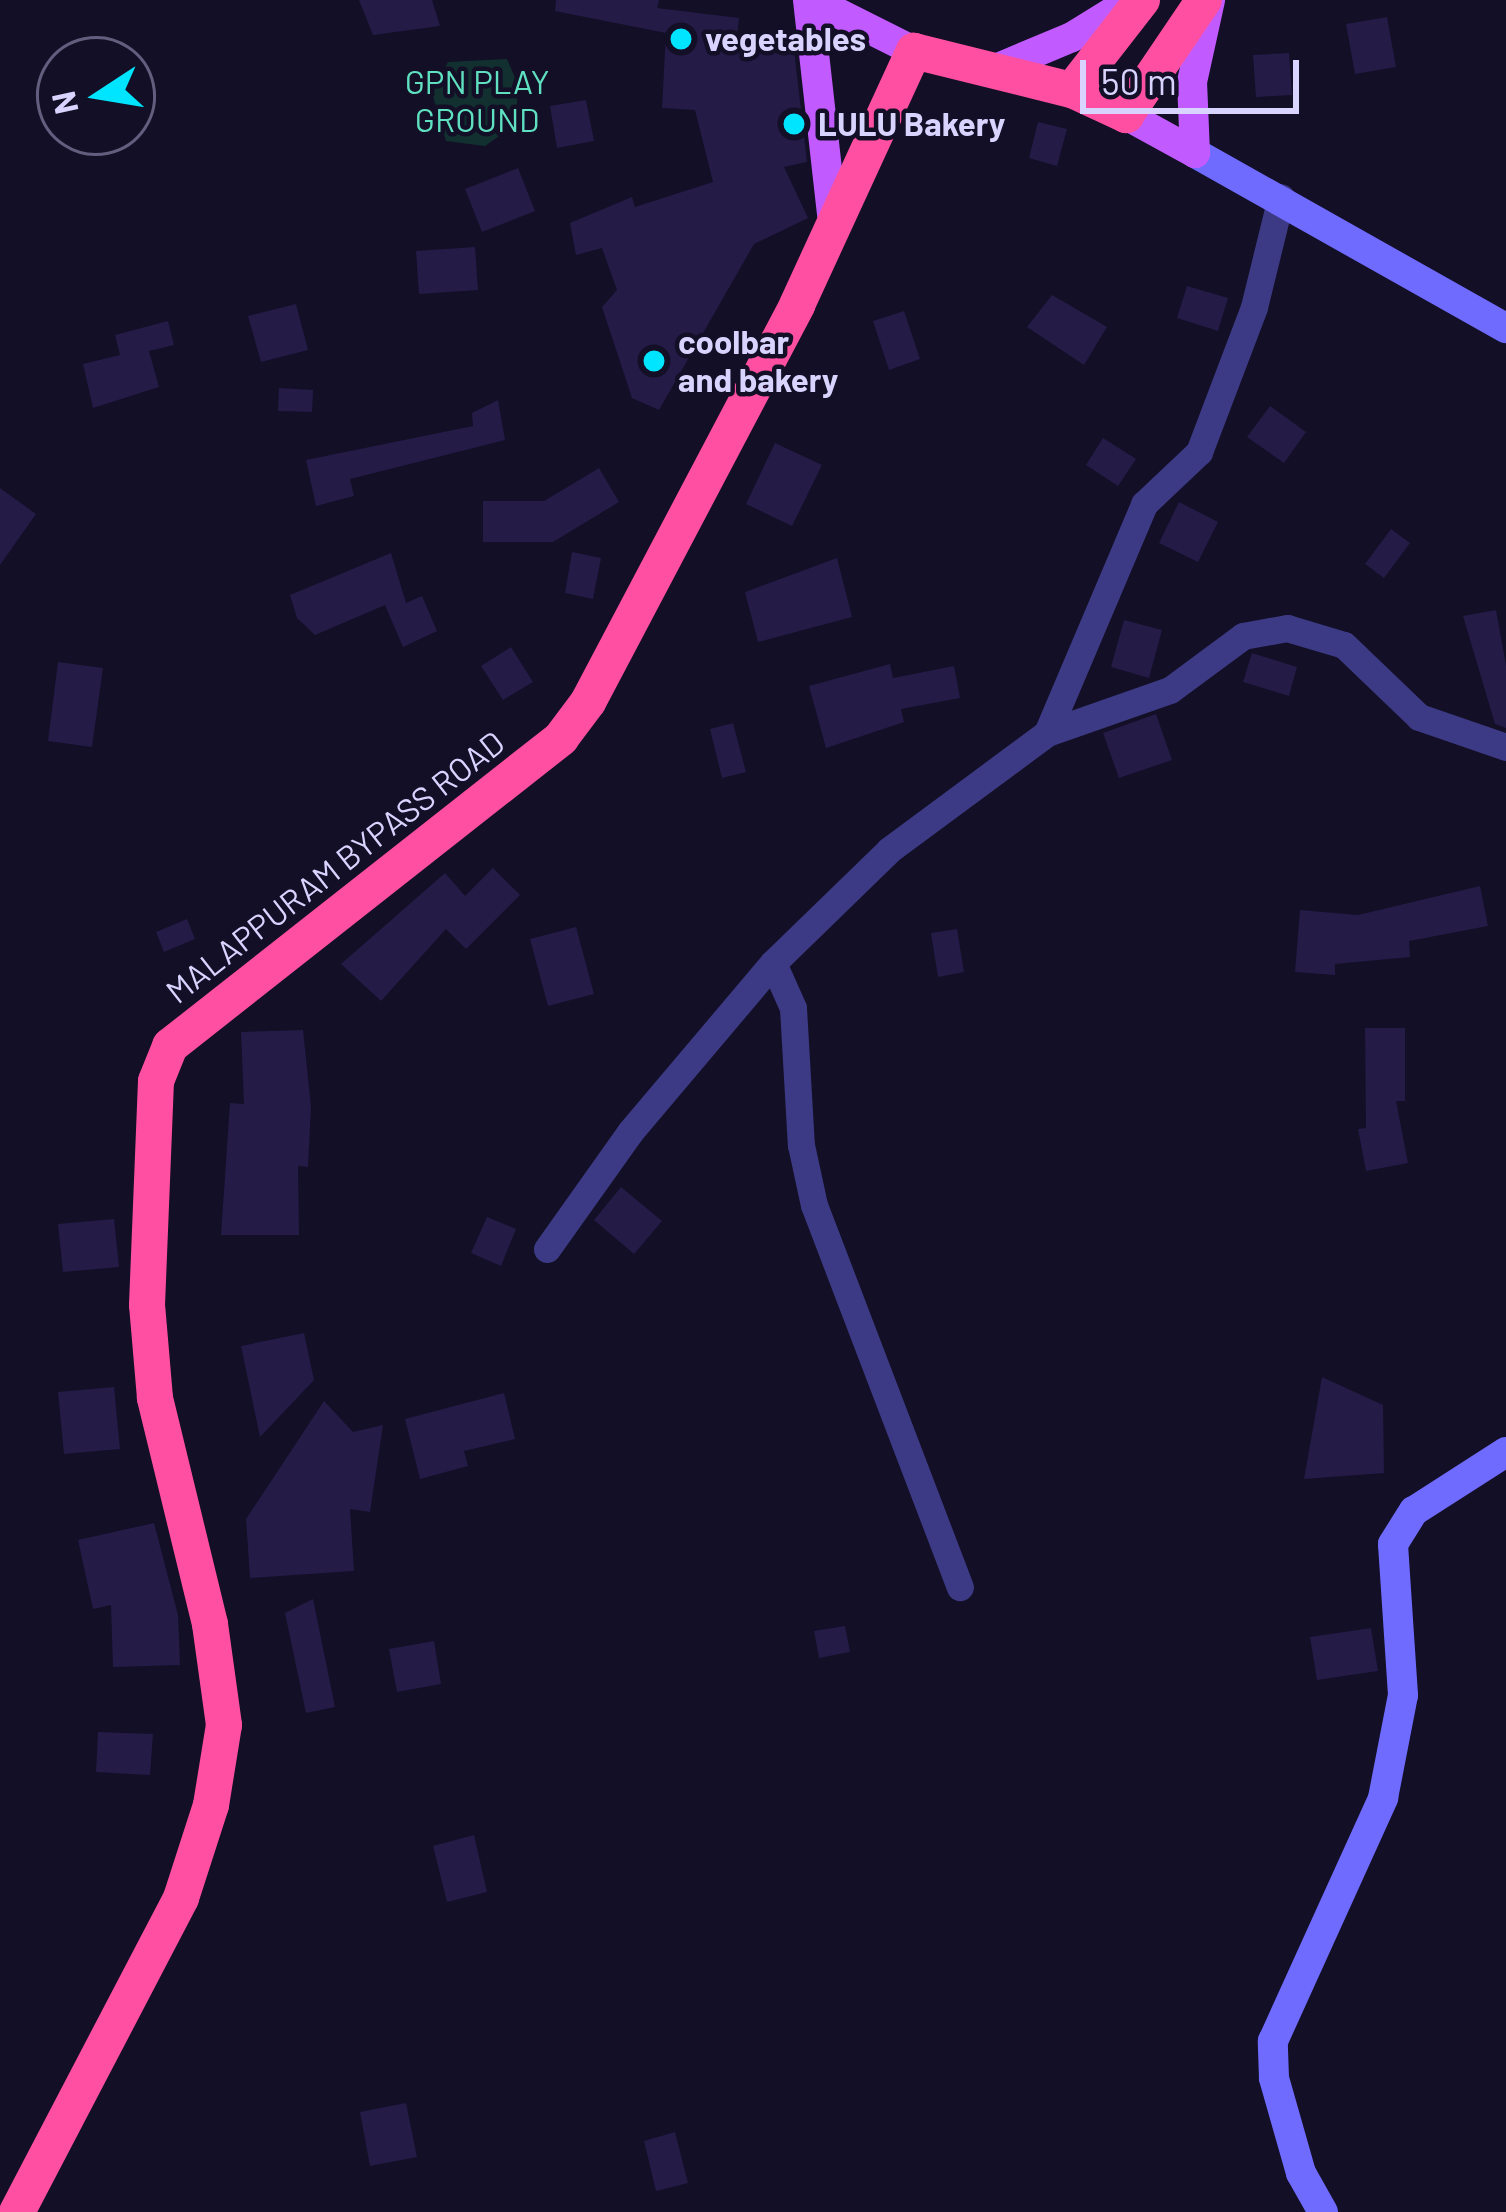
<!DOCTYPE html>
<html>
<head>
<meta charset="utf-8">
<style>
  body { margin:0 }
  #map { position:relative; width:1506px; height:2212px; overflow:hidden; background:#130f26; font-family:Barlow,sans-serif }
  div>[style] { position:absolute }
  [style*='--x'] { left:calc(var(--x)*1px); top:calc(var(--y)*1px); width:calc(var(--w)*1px); rotate:calc(var(--a)*1deg) }
  .green>* { inset:0; background:#12302f }
  .building>* { inset:0; background:#241b47 }
  .street>* { height:27px; margin:-13.5px; padding:0 13.5px; transform-origin:13.5px; border-radius:13.5px; background:#3d3a85 }
  .secondary>* { height:30px; margin:-15px; padding:0 15px; transform-origin:15px; border-radius:15px; background:#6f6bff }
  .primary>* { height:30px; margin:-15px; padding:0 15px; transform-origin:15px; border-radius:15px; background:#c25bff }
  .highway>* { height:36px; margin:-18px; padding:0 18px; transform-origin:18px; border-radius:18px; background:#ff4fa3 }
  .dots>* { width:33px; height:33px; translate:-50% -50%; box-sizing:border-box; border:6px solid #130f26; border-radius:50% }
  span { translate:-50% -50%; white-space:nowrap; text-align:center; line-height:1.15; -webkit-text-stroke:9px #130f26; paint-order:stroke }
  .poi-label { font-size:33px; color:#d9d4ff; font-weight:700 }
  .left { translate:0 -50%; text-align:left }
  .park-label { font-size:33px; color:#5fe0c0 }
  .street-label { font-size:33px; color:#d9d4ff }
  .north { position:absolute; left:36px; top:36px; width:120px; height:120px; box-sizing:border-box; background:#130f26; border:3px solid #625e7d; border-radius:50%; rotate:258deg; font-size:33px; font-weight:700; line-height:48px; text-align:center; color:#d9d4ff }
  .north::after { content:''; display:block; margin:auto; width:42px; height:54px; background:#00e5ff; clip-path:polygon(50% 0,100% 100%,50% 72%,0 100%) }
  .scale { position:absolute; left:1080px; top:60px; width:219px; height:54px; box-sizing:border-box; border:6px solid #d9d4ff; border-top:0; padding-left:15px; font-size:36px; line-height:42px; white-space:nowrap; color:#d9d4ff; -webkit-text-stroke:9px #130f26; paint-order:stroke }
</style>
</head>
<body>
<div id="map">
  <div class="green">
    <div style="clip-path:polygon(507px 59px,518px 85px,516px 124px,485px 146px,446px 141px,432px 93px,448px 62px)"></div>
  </div>
  <div class="building">
    <div style="clip-path:polygon(359px 0,432px 0,440px 26px,373px 35px)"></div>
    <div style="clip-path:polygon(556px 0,659px 0,657px 8px,739px 18px,735px 52px,793px 41px,807px 162px,784px 167px,808px 218px,754px 244px,659px 410px,632px 398px,602px 307px,617px 290px,602px 248px,576px 255px,570px 223px,632px 197px,635px 207px,713px 182px,695px 110px,662px 108px,666px 33px,555px 11px)"></div>
    <div style="clip-path:polygon(1387px 17px,1396px 67px,1355px 74px,1346px 24px)"></div>
    <div style="clip-path:polygon(1289px 53px,1292px 95px,1256px 97px,1253px 55px)"></div>
    <div style="clip-path:polygon(586px 100px,594px 141px,557px 148px,550px 106px)"></div>
    <div style="clip-path:polygon(1038px 122px,1067px 129px,1057px 166px,1029px 158px)"></div>
    <div style="clip-path:polygon(518px 168px,535px 211px,482px 232px,465px 189px)"></div>
    <div style="clip-path:polygon(475px 247px,478px 290px,419px 294px,416px 251px)"></div>
    <div style="clip-path:polygon(1187px 286px,1228px 298px,1218px 331px,1177px 318px)"></div>
    <div style="clip-path:polygon(1052px 295px,1107px 327px,1084px 365px,1027px 327px)"></div>
    <div style="clip-path:polygon(296px 304px,308px 350px,261px 362px,248px 316px)"></div>
    <div style="clip-path:polygon(904px 311px,920px 359px,889px 370px,873px 321px)"></div>
    <div style="clip-path:polygon(168px 321px,174px 345px,149px 351px,159px 387px,93px 408px,83px 364px,120px 355px,115px 335px)"></div>
    <div style="clip-path:polygon(279px 388px,313px 390px,312px 412px,278px 411px)"></div>
    <div style="clip-path:polygon(498px 400px,505px 440px,350px 479px,354px 496px,316px 506px,306px 460px,473px 426px,472px 413px)"></div>
    <div style="clip-path:polygon(1270px 406px,1306px 432px,1284px 463px,1247px 437px)"></div>
    <div style="clip-path:polygon(1103px 438px,1136px 459px,1118px 486px,1086px 465px)"></div>
    <div style="clip-path:polygon(775px 443px,822px 465px,792px 526px,746px 504px)"></div>
    <div style="clip-path:polygon(599px 468px,619px 502px,553px 542px,483px 542px,483px 501px,544px 501px)"></div>
    <div style="clip-path:polygon(0 488px,36px 514px,0 565px)"></div>
    <div style="clip-path:polygon(1179px 502px,1218px 522px,1198px 562px,1159px 543px)"></div>
    <div style="clip-path:polygon(1391px 529px,1410px 543px,1384px 578px,1365px 564px)"></div>
    <div style="clip-path:polygon(572px 552px,601px 558px,593px 599px,565px 593px)"></div>
    <div style="clip-path:polygon(391px 553px,406px 603px,422px 596px,437px 631px,403px 647px,385px 605px,315px 635px,297px 618px,290px 595px)"></div>
    <div style="clip-path:polygon(837px 558px,852px 617px,758px 642px,745px 592px)"></div>
    <div style="clip-path:polygon(1496px 610px,1506px 665px,1506px 728px,1495px 724px,1463px 616px)"></div>
    <div style="clip-path:polygon(1124px 620px,1162px 630px,1149px 678px,1111px 667px)"></div>
    <div style="clip-path:polygon(511px 647px,533px 682px,503px 700px,481px 666px)"></div>
    <div style="clip-path:polygon(1252px 653px,1297px 667px,1289px 696px,1243px 682px)"></div>
    <div style="clip-path:polygon(58px 662px,103px 668px,92px 747px,48px 741px)"></div>
    <div style="clip-path:polygon(890px 664px,893px 678px,954px 666px,960px 698px,901px 709px,904px 722px,826px 748px,809px 686px)"></div>
    <div style="clip-path:polygon(1156px 714px,1172px 760px,1119px 778px,1103px 733px)"></div>
    <div style="clip-path:polygon(733px 723px,746px 772px,722px 778px,710px 729px)"></div>
    <div style="clip-path:polygon(493px 868px,520px 895px,466px 949px,446px 929px,381px 1001px,341px 964px,445px 873px,465px 896px)"></div>
    <div style="clip-path:polygon(1480px 886px,1488px 926px,1409px 941px,1410px 957px,1335px 964px,1335px 975px,1295px 972px,1300px 910px,1358px 915px)"></div>
    <div style="clip-path:polygon(187px 919px,195px 939px,164px 952px,156px 932px)"></div>
    <div style="clip-path:polygon(576px 927px,594px 994px,548px 1006px,530px 939px)"></div>
    <div style="clip-path:polygon(957px 929px,964px 972px,938px 977px,931px 933px)"></div>
    <div style="clip-path:polygon(1365px 1028px,1405px 1028px,1405px 1101px,1396px 1101px,1408px 1163px,1366px 1171px,1358px 1129px,1366px 1128px)"></div>
    <div style="clip-path:polygon(303px 1030px,311px 1107px,308px 1167px,298px 1166px,299px 1235px,221px 1235px,230px 1103px,244px 1104px,241px 1032px)"></div>
    <div style="clip-path:polygon(621px 1187px,662px 1221px,634px 1254px,594px 1220px)"></div>
    <div style="clip-path:polygon(487px 1217px,516px 1229px,501px 1266px,471px 1253px)"></div>
    <div style="clip-path:polygon(114px 1219px,119px 1267px,63px 1272px,58px 1224px)"></div>
    <div style="clip-path:polygon(304px 1333px,314px 1380px,260px 1437px,241px 1346px)"></div>
    <div style="clip-path:polygon(1322px 1377px,1383px 1405px,1384px 1473px,1304px 1479px)"></div>
    <div style="clip-path:polygon(114px 1387px,120px 1449px,64px 1454px,58px 1392px)"></div>
    <div style="clip-path:polygon(504px 1393px,515px 1439px,464px 1451px,468px 1466px,420px 1479px,405px 1419px)"></div>
    <div style="clip-path:polygon(324px 1401px,353px 1432px,383px 1425px,370px 1512px,350px 1509px,354px 1571px,250px 1578px,246px 1519px)"></div>
    <div style="clip-path:polygon(154px 1523px,178px 1615px,180px 1665px,113px 1667px,111px 1605px,93px 1609px,78px 1540px)"></div>
    <div style="clip-path:polygon(313px 1599px,335px 1707px,306px 1713px,285px 1613px)"></div>
    <div style="clip-path:polygon(845px 1626px,850px 1652px,819px 1658px,814px 1631px)"></div>
    <div style="clip-path:polygon(1371px 1628px,1378px 1671px,1317px 1680px,1310px 1637px)"></div>
    <div style="clip-path:polygon(434px 1641px,441px 1684px,397px 1692px,389px 1649px)"></div>
    <div style="clip-path:polygon(98px 1732px,153px 1734px,150px 1775px,96px 1772px)"></div>
    <div style="clip-path:polygon(474px 1835px,487px 1892px,447px 1902px,433px 1846px)"></div>
    <div style="clip-path:polygon(406px 2103px,417px 2157px,370px 2166px,360px 2112px)"></div>
    <div style="clip-path:polygon(675px 2132px,688px 2183px,656px 2191px,644px 2141px)"></div>
  </div>
  <div class="street">
    <div style="--x:1047;--y:733;--w:249;--a:-67"></div>
    <div style="--x:1144;--y:504;--w:76;--a:-43.4"></div>
    <div style="--x:1199;--y:452;--w:155;--a:-69.2"></div>
    <div style="--x:1254;--y:307;--w:113;--a:-76.2"></div>
    <div style="--x:773;--y:963;--w:49;--a:66"></div>
    <div style="--x:793;--y:1008;--w:137;--a:86.7"></div>
    <div style="--x:801;--y:1145;--w:61;--a:77.8"></div>
    <div style="--x:814;--y:1205;--w:409;--a:69.1"></div>
    <div style="--x:547;--y:1249;--w:143;--a:-54.6"></div>
    <div style="--x:630;--y:1132;--w:221;--a:-49.8"></div>
    <div style="--x:773;--y:963;--w:162;--a:-44.2"></div>
    <div style="--x:889;--y:850;--w:197;--a:-36.5"></div>
    <div style="--x:1047;--y:733;--w:130;--a:-19.3"></div>
    <div style="--x:1170;--y:690;--w:91;--a:-36.5"></div>
    <div style="--x:1243;--y:636;--w:45;--a:-10.3"></div>
    <div style="--x:1287;--y:628;--w:59;--a:16.6"></div>
    <div style="--x:1344;--y:645;--w:104;--a:43.8"></div>
    <div style="--x:1419;--y:717;--w:92;--a:19"></div>
  </div>
  <div class="secondary">
    <div style="--x:1195;--y:153;--w:357;--a:29.4"></div>
    <div style="--x:1323;--y:2212;--w:45;--a:-119.4"></div>
    <div style="--x:1301;--y:2173;--w:99;--a:-105.9"></div>
    <div style="--x:1274;--y:2078;--w:37;--a:-92"></div>
    <div style="--x:1273;--y:2041;--w:267;--a:-65.6"></div>
    <div style="--x:1383;--y:1798;--w:105;--a:-79"></div>
    <div style="--x:1403;--y:1695;--w:151;--a:-93.8"></div>
    <div style="--x:1393;--y:1544;--w:39;--a:-58"></div>
    <div style="--x:1414;--y:1511;--w:109;--a:-32.7"></div>
  </div>
  <div class="primary">
    <div style="--x:808;--y:0;--w:223;--a:83.6"></div>
    <div style="--x:812;--y:0;--w:114;--a:26.6"></div>
    <div style="--x:993;--y:70;--w:86;--a:-22.7"></div>
    <div style="--x:1072;--y:37;--w:70;--a:-31.7"></div>
    <div style="--x:1126;--y:115;--w:79;--a:28.8"></div>
    <div style="--x:1195;--y:153;--w:71;--a:-92.4"></div>
    <div style="--x:1192;--y:82;--w:84;--a:-77.6"></div>
  </div>
  <div class="highway">
    <div style="--x:1072;--y:90;--w:114;--a:-52.1"></div>
    <div style="--x:17;--y:2212;--w:354;--a:-62.4"></div>
    <div style="--x:181;--y:1898;--w:98;--a:-72.1"></div>
    <div style="--x:211;--y:1805;--w:81;--a:-80.8"></div>
    <div style="--x:224;--y:1725;--w:102;--a:-97.9"></div>
    <div style="--x:210;--y:1624;--w:233;--a:-103.7"></div>
    <div style="--x:155;--y:1398;--w:93;--a:-94.9"></div>
    <div style="--x:147;--y:1305;--w:224;--a:-87.7"></div>
    <div style="--x:156;--y:1081;--w:38;--a:-68"></div>
    <div style="--x:170;--y:1046;--w:498;--a:-38.2"></div>
    <div style="--x:561;--y:738;--w:45;--a:-53.1"></div>
    <div style="--x:588;--y:702;--w:449;--a:-62.2"></div>
    <div style="--x:797;--y:305;--w:280;--a:-65.3"></div>
    <div style="--x:914;--y:51;--w:163;--a:13.9"></div>
    <div style="--x:1072;--y:90;--w:60;--a:24.8"></div>
    <div style="--x:1126;--y:115;--w:139;--a:-55.9"></div>
  </div>
  <div class="dots">
    <div style="left:681px;top:39px;background:#00e5ff"></div>
    <div style="left:794px;top:124px;background:#00e5ff"></div>
    <div style="left:654px;top:361px;background:#00e5ff"></div>
  </div>
  <div class="poi-label">
    <span class="left" style="left:705px;top:39px">vegetables</span>
    <span class="left" style="left:818px;top:124px">LULU Bakery</span>
    <span class="left" style="left:678px;top:361px">coolbar<br>and bakery</span>
  </div>
  <div class="park-label">
    <span style="left:477px;top:101px">GPN PLAY<br>GROUND</span>
  </div>
  <div class="street-label">
    <span style="left:335px;top:867px;rotate:-38deg">MALAPPURAM BYPASS ROAD</span>
  </div>
  <div class="north">N</div>
  <div class="scale">50 m</div>
</div>
</body>
</html>
